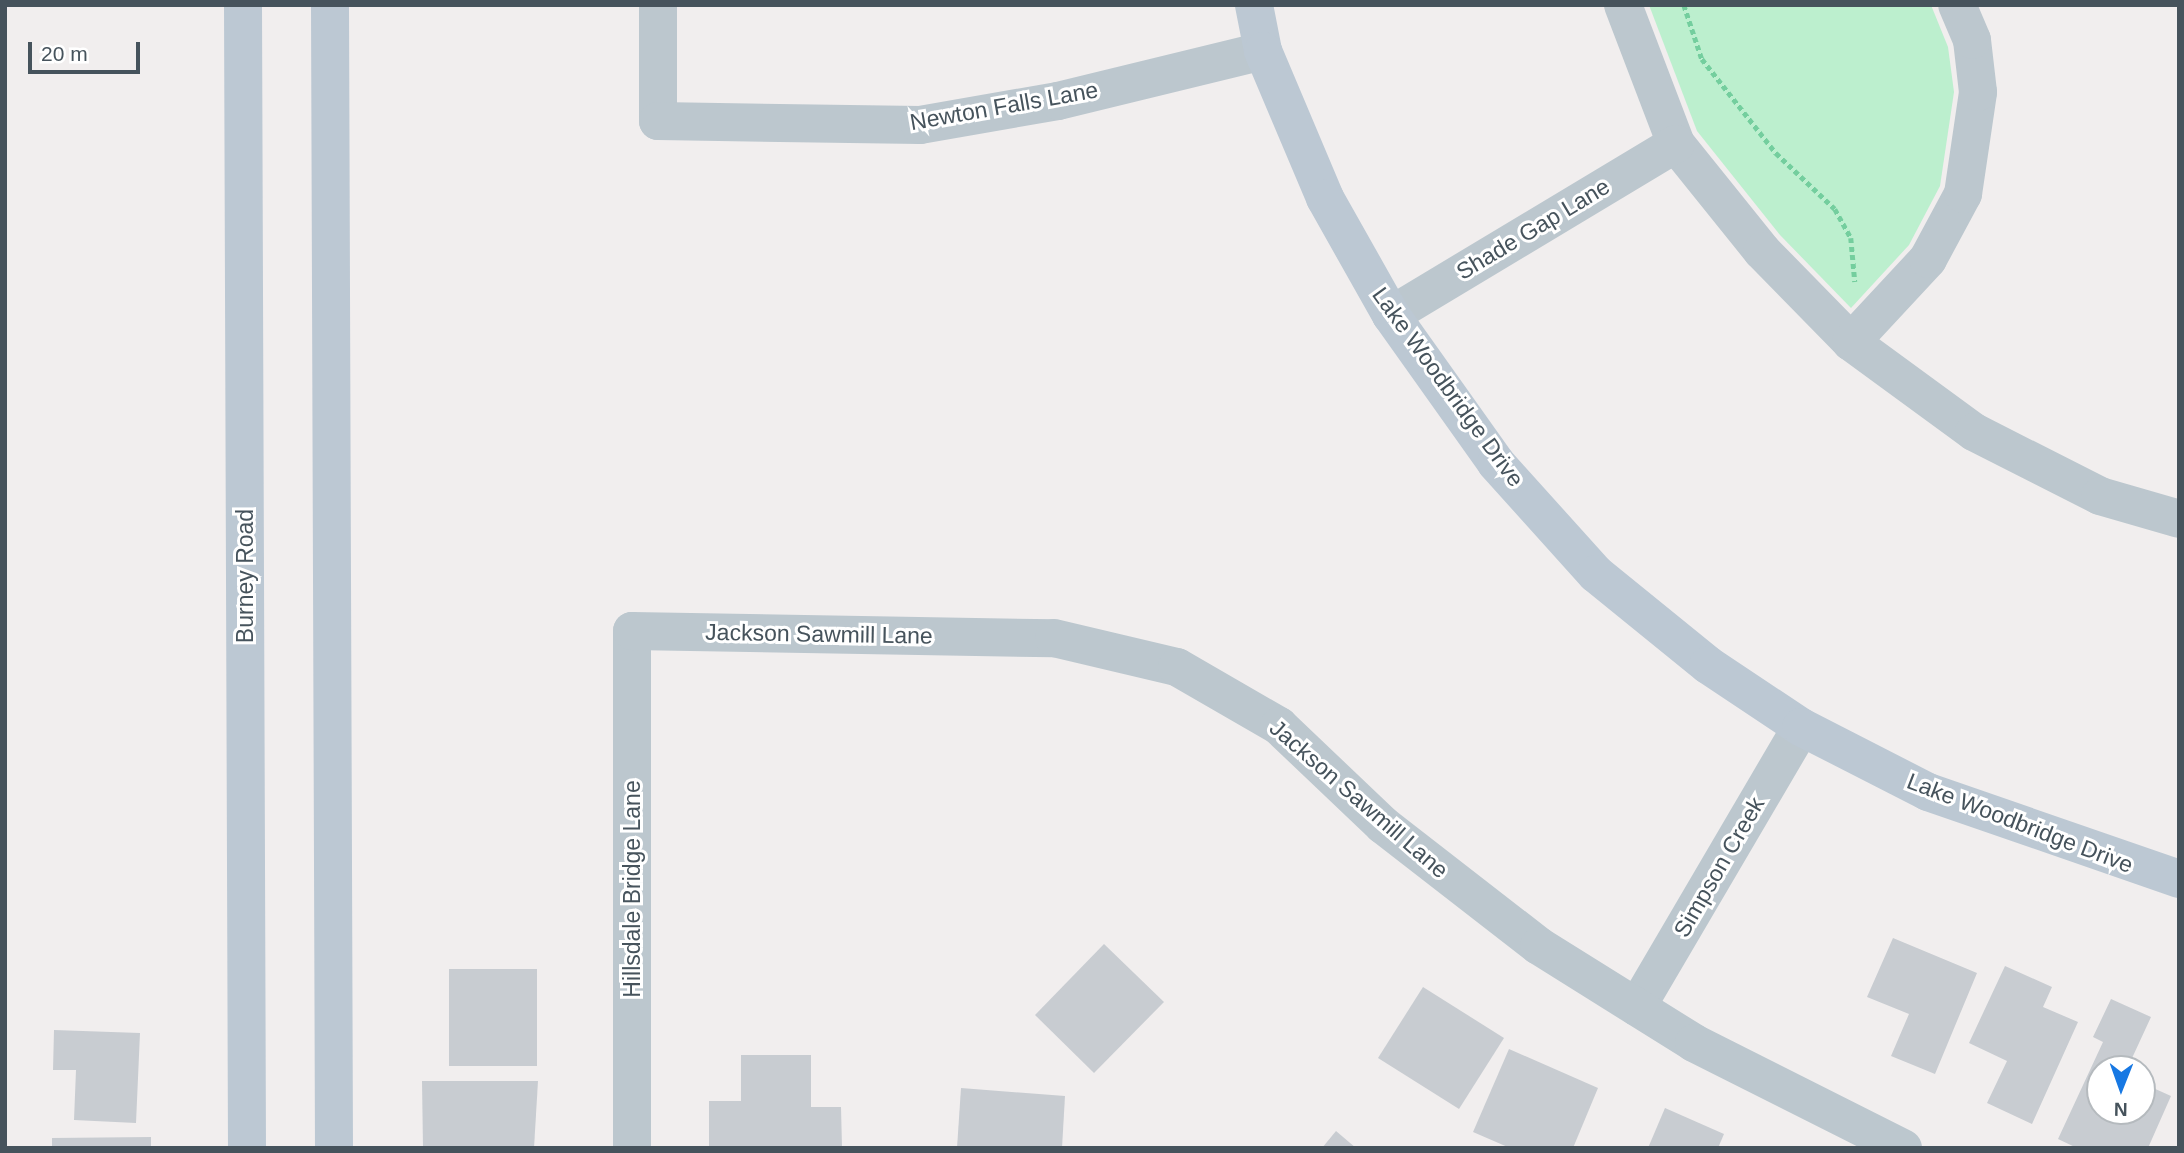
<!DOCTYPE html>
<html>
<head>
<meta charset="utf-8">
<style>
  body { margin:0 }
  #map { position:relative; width:2184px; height:1153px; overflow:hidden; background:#f1eeee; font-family:Arial,sans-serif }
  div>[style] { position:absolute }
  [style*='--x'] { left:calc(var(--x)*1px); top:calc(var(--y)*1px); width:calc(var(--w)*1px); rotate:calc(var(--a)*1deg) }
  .green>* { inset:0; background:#bcefce }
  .building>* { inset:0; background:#c8ccd1 }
  .path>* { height:4.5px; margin-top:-2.25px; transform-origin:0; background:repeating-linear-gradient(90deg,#74ce9e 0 5px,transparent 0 8.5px) }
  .street>* { height:38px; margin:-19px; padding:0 19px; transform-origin:19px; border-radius:19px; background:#bcc7ce }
  .secondary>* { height:38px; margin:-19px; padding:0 19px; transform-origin:19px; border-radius:19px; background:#bcc8d3 }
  span { translate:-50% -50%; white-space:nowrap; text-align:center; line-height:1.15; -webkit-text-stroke:6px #fff; paint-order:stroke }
  .street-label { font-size:23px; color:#46535c }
  .frame { position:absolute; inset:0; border:7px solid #46535c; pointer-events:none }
  .north { position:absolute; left:2086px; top:1055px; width:70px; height:70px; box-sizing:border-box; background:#fff; border:2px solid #b5babe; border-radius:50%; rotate:181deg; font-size:19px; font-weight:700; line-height:28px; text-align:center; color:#46535c }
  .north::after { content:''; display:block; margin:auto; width:24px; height:32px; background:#1778e3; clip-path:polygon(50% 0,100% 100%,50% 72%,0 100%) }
  .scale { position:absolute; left:28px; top:42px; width:112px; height:32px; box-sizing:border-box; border:4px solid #46535c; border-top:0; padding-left:9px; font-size:21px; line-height:24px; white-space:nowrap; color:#46535c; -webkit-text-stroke:5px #fff; paint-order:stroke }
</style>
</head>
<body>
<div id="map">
  <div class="green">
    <div style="clip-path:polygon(1649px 5px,1931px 5px,1948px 47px,1954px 92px,1940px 186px,1909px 245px,1851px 308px,1780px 235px,1697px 131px)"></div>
  </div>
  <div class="building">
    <div style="clip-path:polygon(1893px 938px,1977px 973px,1935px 1074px,1891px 1056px,1909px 1014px,1867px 997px)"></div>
    <div style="clip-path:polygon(1104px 944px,1164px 1002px,1094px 1073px,1035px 1015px)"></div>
    <div style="clip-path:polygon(2005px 966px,2052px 987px,2043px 1007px,2078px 1022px,2032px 1124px,1987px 1103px,2007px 1061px,1969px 1043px)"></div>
    <div style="clip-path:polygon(449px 969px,537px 969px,537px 1066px,449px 1066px)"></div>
    <div style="clip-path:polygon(1423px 987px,1504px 1038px,1459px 1109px,1378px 1058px)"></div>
    <div style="clip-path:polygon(2111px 999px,2151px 1017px,2127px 1069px,2100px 1069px,2100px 1111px,2142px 1111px,2142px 1083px,2171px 1096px,2148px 1148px,2077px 1148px,2058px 1139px,2103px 1042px,2093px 1037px)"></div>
    <div style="clip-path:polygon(54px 1030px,140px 1033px,136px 1123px,74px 1120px,76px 1070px,53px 1070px)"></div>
    <div style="clip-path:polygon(1509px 1049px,1598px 1088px,1573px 1148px,1510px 1148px,1473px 1132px)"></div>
    <div style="clip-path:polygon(741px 1055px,811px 1055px,811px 1107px,841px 1107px,842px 1147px,709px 1147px,709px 1101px,741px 1101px)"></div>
    <div style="clip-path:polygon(422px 1081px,538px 1081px,534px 1148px,423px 1148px)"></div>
    <div style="clip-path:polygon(961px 1088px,1065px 1096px,1062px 1148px,957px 1148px)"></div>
    <div style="clip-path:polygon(1665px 1108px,1724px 1134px,1718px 1148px,1648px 1148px)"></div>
    <div style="clip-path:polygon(1336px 1131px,1356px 1148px,1322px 1148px)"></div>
    <div style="clip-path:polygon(151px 1137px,151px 1148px,52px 1148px,52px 1138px)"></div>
  </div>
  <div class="path">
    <div style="--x:1684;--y:5;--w:57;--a:71.6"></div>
    <div style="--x:1702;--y:59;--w:120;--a:51.8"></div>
    <div style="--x:1776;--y:153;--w:81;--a:43.5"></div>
    <div style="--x:1835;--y:209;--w:33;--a:61"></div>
    <div style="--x:1851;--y:238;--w:44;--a:84.8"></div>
  </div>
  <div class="street">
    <div style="--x:658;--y:5;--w:116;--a:90"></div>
    <div style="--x:658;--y:121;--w:262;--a:0.9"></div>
    <div style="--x:920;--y:125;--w:140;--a:-9.9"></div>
    <div style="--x:1058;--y:101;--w:211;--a:-13.7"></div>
    <div style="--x:1623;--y:5;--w:149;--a:69.1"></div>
    <div style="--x:1676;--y:144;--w:137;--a:51.2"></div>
    <div style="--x:1762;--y:251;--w:127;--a:45.6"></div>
    <div style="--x:1851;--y:342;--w:152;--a:36.2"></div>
    <div style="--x:1974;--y:432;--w:141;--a:26.9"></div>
    <div style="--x:2100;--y:496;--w:82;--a:16.2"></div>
    <div style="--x:1391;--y:315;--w:332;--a:-31"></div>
    <div style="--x:1851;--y:342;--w:113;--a:-47.1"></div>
    <div style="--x:1928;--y:259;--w:74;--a:-61.7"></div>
    <div style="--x:1963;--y:194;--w:103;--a:-81.6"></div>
    <div style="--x:1978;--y:92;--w:52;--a:-96.6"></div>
    <div style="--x:1972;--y:40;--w:38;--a:-113"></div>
    <div style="--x:1637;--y:1007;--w:324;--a:-59.6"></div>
    <div style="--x:632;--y:1148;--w:517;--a:-90"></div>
    <div style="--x:632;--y:631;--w:422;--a:1"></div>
    <div style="--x:1054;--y:638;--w:126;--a:13.3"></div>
    <div style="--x:1177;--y:667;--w:118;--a:30"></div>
    <div style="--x:1279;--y:726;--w:144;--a:43.6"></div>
    <div style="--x:1383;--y:825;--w:197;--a:37.8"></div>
    <div style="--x:1539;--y:946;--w:183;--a:32"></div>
    <div style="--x:1694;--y:1043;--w:234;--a:26.7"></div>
  </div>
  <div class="secondary">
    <div style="--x:243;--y:5;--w:1143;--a:89.8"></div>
    <div style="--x:330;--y:5;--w:1143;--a:89.8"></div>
    <div style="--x:1254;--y:5;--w:47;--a:78.9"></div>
    <div style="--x:1263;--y:51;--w:160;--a:67.1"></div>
    <div style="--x:1325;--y:198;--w:134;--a:60.6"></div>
    <div style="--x:1391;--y:315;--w:181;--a:54.6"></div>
    <div style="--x:1496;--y:463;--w:149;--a:48"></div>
    <div style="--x:1596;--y:574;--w:144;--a:39.1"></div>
    <div style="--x:1708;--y:665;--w:112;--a:33.7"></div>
    <div style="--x:1801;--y:727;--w:143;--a:27.1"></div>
    <div style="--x:1928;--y:792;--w:266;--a:19.1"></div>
  </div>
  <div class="street-label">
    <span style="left:1004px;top:106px;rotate:-10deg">Newton Falls Lane</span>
    <span style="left:1533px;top:229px;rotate:-31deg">Shade Gap Lane</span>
    <span style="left:1448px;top:387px;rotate:54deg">Lake Woodbridge Drive</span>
    <span style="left:245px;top:576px;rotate:-90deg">Burney Road</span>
    <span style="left:819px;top:634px;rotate:1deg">Jackson Sawmill Lane</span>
    <span style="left:1359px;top:799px;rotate:41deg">Jackson Sawmill Lane</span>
    <span style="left:2020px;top:823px;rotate:21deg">Lake Woodbridge Drive</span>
    <span style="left:1719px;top:867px;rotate:-60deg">Simpson Creek</span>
    <span style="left:632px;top:889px;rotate:-90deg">Hillsdale Bridge Lane</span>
  </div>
  <div class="frame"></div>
  <div class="north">N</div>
  <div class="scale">20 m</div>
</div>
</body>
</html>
